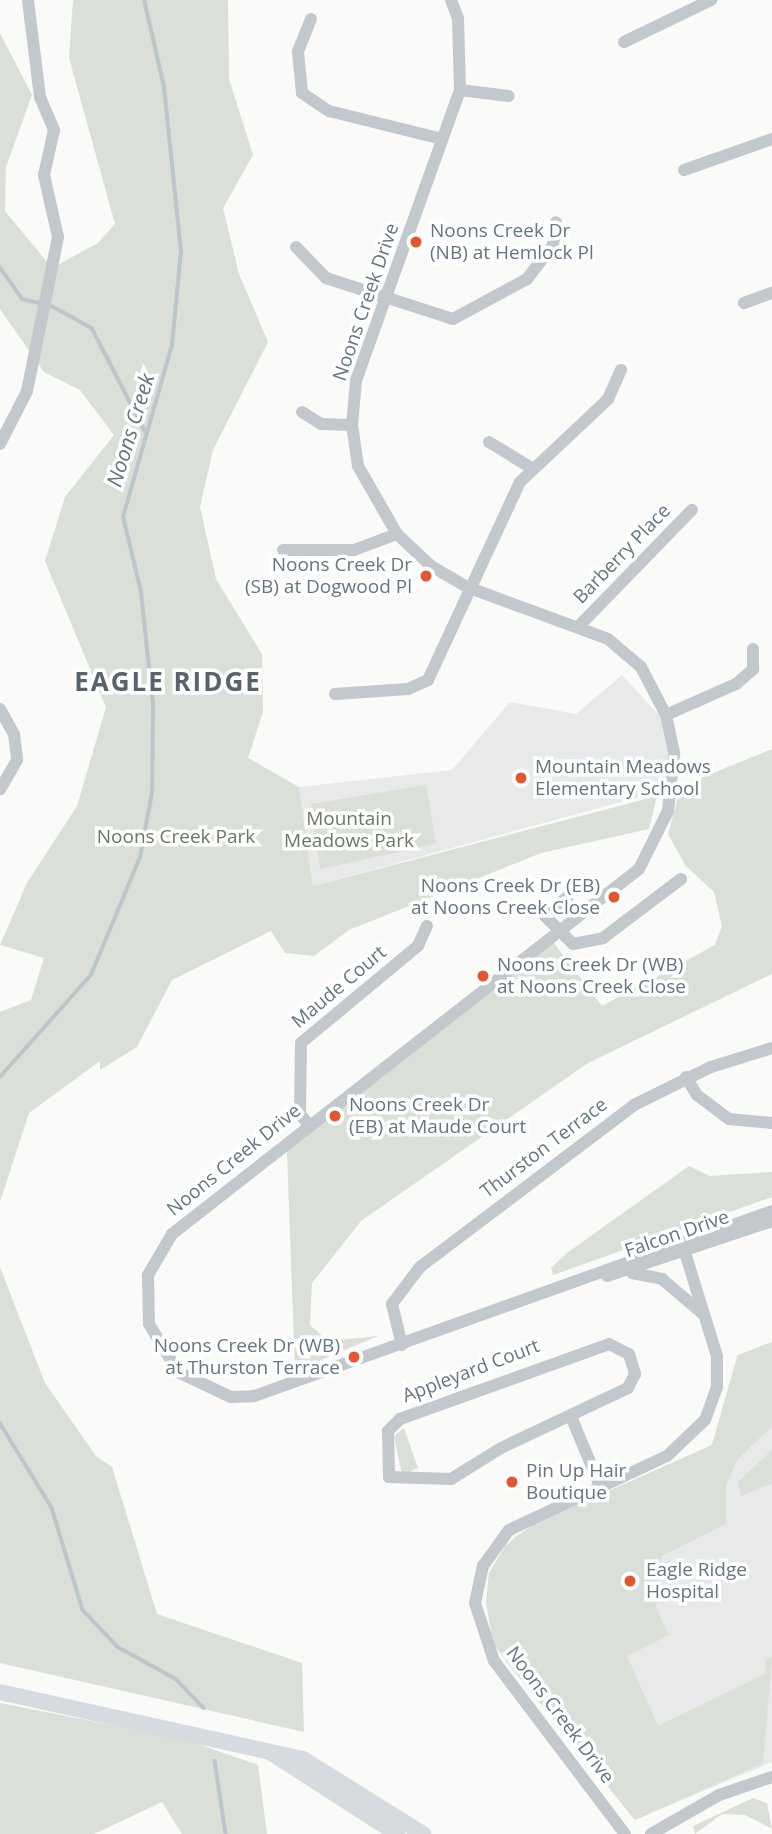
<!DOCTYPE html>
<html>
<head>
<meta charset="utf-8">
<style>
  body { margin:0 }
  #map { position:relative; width:772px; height:1834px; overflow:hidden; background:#fafaf8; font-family:"Open Sans",sans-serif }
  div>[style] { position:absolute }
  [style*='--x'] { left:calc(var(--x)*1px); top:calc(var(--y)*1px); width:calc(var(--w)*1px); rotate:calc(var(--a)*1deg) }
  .built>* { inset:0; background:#e8e9e9 }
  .green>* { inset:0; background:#dadfd7 }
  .stream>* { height:3.5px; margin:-1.75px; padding:0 1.75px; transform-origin:1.75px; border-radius:1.75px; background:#bbc7cb }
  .minor>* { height:12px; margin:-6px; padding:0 6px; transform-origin:6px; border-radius:6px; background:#c3c8cc }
  .major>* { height:16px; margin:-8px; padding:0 8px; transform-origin:8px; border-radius:8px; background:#d6dbdf }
  .dots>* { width:19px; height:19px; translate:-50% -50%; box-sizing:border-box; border:4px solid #fff; border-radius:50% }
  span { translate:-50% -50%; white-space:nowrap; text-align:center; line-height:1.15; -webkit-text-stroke:7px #fff; paint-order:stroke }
  .poi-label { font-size:19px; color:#657683 }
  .left { translate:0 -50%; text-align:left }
  .right { translate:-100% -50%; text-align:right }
  .street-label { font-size:19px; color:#657683 }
  .park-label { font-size:19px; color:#687a64 }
  .water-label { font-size:21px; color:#60757c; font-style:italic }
  .district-label { font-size:26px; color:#57646e; font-weight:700; letter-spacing:2px }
</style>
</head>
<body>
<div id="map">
  <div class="built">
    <div style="clip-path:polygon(622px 675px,660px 716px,668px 757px,665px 790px,313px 886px,299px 787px,452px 770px,510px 702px,576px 714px)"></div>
    <div style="clip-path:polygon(772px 1342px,772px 1762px,635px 1820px,506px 1662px,486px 1603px,489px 1573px,516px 1535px,712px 1445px,737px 1356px)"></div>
  </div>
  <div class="green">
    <div style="clip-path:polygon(73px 0,228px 0,229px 79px,253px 155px,223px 208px,239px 274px,268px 342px,213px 450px,200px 507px,216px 579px,262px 654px,263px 712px,248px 758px,299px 787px,313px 886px,657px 796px,649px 829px,541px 853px,349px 930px,314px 956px,285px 953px,271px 931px,172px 980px,137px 1047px,100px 1070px,100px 1061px,29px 1113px,0 1202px,0 1012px,31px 1000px,44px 958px,0 945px,27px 883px,77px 806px,106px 707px,45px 561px,65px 497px,114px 435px,80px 390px,44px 372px,0 309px,0 33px,32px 95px,6px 167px,5px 211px,52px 268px,98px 243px,115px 224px,69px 58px)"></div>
    <div style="clip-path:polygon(772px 749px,772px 974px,588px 1063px,361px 1221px,312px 1283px,310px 1325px,328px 1341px,378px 1336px,295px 1371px,287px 1151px,554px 943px,602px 1006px,715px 945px,722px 926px,714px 892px,685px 865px,668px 834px,681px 786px)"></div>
    <div style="clip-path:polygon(426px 785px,436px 844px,320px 869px,311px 804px)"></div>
    <div style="clip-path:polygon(689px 1166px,710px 1176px,772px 1172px,772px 1197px,553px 1275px,551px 1268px,567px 1253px)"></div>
    <div style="clip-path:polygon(0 1267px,45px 1383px,96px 1456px,112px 1467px,157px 1614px,302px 1663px,304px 1732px,0 1663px)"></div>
    <div style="clip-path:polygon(772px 1342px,772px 1426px,737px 1460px,726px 1485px,726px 1524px,662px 1556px,656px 1608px,669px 1635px,627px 1656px,658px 1726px,765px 1674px,766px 1659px,772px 1657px,763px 1763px,635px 1820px,493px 1644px,486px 1603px,489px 1573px,505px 1546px,532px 1525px,712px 1445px,738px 1355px)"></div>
    <div style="clip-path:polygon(404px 1428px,418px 1468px,402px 1475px,394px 1436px)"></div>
    <div style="clip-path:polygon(772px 1450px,772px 1483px,741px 1496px,738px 1482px)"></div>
    <div style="clip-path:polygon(0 1703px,183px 1739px,258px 1765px,267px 1834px,182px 1834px,162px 1802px,94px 1834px,0 1834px)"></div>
    <div style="clip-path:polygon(753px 1798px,767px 1803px,772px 1829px,745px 1815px,722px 1814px,695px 1834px,693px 1826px)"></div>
  </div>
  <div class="stream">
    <div style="--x:0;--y:267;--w:39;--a:55"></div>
    <div style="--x:22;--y:299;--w:18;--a:13"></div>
    <div style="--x:48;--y:304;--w:50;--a:28.6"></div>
    <div style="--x:92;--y:328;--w:116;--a:62.8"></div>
    <div style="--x:0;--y:1077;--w:137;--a:-48.3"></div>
    <div style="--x:91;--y:975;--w:128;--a:-67.4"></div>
    <div style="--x:140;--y:857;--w:65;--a:-79.4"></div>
    <div style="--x:152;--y:793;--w:88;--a:-89.3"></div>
    <div style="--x:153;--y:705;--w:114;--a:-96.1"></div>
    <div style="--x:141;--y:592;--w:77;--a:-103.5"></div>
    <div style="--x:123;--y:517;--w:179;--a:-74.1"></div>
    <div style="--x:172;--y:345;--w:93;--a:-84.5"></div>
    <div style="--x:181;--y:252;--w:166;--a:-95.9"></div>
    <div style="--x:164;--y:87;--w:89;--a:-102.9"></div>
    <div style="--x:0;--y:1423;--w:100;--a:58.5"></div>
    <div style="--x:52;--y:1508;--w:107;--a:73.1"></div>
    <div style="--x:83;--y:1610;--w:51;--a:46.6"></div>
    <div style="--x:118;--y:1647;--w:66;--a:28.9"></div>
    <div style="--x:176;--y:1679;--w:40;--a:46"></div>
    <div style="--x:215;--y:1761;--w:74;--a:81.4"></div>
  </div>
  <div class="minor">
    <div style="--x:451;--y:0;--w:19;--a:69"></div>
    <div style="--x:458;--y:18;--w:72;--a:88.4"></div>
    <div style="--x:460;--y:90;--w:309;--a:109.7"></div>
    <div style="--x:356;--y:381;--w:44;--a:95.2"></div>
    <div style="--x:352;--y:425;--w:41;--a:81.7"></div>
    <div style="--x:358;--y:466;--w:78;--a:60.2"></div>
    <div style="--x:397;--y:534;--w:47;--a:43.3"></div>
    <div style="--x:431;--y:566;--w:42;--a:30.3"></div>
    <div style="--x:467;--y:587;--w:150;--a:20.2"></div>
    <div style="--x:608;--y:639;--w:43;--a:40.3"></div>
    <div style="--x:641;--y:667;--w:54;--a:62.5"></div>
    <div style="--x:666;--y:715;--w:40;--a:78"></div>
    <div style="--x:674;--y:754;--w:57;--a:96"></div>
    <div style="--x:668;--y:811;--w:65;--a:116.6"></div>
    <div style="--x:639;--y:869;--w:593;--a:141.99"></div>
    <div style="--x:172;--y:1234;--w:48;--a:120.3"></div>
    <div style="--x:148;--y:1275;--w:49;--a:88.8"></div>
    <div style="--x:149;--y:1324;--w:56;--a:58.9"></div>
    <div style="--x:178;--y:1372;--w:59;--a:25.3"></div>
    <div style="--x:231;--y:1397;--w:23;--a:-2"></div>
    <div style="--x:254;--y:1396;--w:550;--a:-19.65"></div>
    <div style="--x:311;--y:19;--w:35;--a:112"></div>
    <div style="--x:298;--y:52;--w:41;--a:84.4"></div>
    <div style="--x:302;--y:93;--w:32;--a:34"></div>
    <div style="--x:329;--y:111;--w:116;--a:13.9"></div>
    <div style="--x:624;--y:42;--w:97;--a:-25.8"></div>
    <div style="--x:460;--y:90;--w:49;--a:7"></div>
    <div style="--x:684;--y:170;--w:93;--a:-19.4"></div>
    <div style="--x:296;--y:247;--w:43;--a:45.9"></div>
    <div style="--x:326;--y:278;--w:133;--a:17.9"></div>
    <div style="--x:453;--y:319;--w:84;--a:-28.4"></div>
    <div style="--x:527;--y:279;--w:43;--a:-52.6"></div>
    <div style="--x:553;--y:245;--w:23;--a:-83"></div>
    <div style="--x:744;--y:303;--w:30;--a:-20"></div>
    <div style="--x:302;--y:412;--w:22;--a:32"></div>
    <div style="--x:321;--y:424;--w:31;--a:2"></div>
    <div style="--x:489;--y:442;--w:48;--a:31.4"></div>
    <div style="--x:0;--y:444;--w:59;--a:-63"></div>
    <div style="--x:27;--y:391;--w:157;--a:-78.6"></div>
    <div style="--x:58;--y:237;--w:64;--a:-102.7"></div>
    <div style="--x:44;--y:175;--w:46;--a:-77.5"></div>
    <div style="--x:54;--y:130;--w:36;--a:-113"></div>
    <div style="--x:40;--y:97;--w:98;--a:-97.1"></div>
    <div style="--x:283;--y:550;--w:71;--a:0"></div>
    <div style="--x:354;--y:550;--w:46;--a:-20.4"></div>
    <div style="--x:579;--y:626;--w:162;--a:-45.8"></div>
    <div style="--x:335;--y:694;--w:73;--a:-3.9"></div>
    <div style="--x:408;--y:689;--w:22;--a:-24"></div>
    <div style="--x:428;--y:680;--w:218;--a:-65.1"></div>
    <div style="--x:520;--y:482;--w:121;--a:-43.3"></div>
    <div style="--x:608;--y:399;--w:32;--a:-66"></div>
    <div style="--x:0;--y:709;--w:29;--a:61"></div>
    <div style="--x:14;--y:734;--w:26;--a:83"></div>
    <div style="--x:17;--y:760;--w:34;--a:120"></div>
    <div style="--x:666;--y:715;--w:77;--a:-23.9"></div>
    <div style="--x:736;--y:684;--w:23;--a:-41"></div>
    <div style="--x:753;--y:669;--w:20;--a:-90"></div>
    <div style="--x:603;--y:897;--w:19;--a:-137"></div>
    <div style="--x:589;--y:884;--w:9;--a:167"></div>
    <div style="--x:580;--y:886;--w:46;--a:139.4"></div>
    <div style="--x:545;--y:916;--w:40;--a:45"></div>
    <div style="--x:573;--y:944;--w:31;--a:-11"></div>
    <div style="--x:603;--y:938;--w:98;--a:-37.1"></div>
    <div style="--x:686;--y:1077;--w:21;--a:59"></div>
    <div style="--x:697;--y:1095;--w:40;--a:37"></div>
    <div style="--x:729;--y:1119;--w:43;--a:5.3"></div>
    <div style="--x:309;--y:1125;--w:14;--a:-129"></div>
    <div style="--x:300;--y:1114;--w:71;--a:-89.2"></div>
    <div style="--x:301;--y:1043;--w:152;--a:-39.7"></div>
    <div style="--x:418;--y:946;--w:22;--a:-66"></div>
    <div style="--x:632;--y:1273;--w:31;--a:11"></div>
    <div style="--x:662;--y:1279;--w:52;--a:40.4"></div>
    <div style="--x:607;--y:1276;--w:174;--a:-18.4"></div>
    <div style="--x:609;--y:1344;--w:22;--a:27"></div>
    <div style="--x:629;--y:1354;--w:21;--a:73"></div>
    <div style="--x:635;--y:1374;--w:16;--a:117"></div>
    <div style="--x:628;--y:1388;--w:140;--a:154.7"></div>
    <div style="--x:501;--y:1448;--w:59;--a:148.2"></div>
    <div style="--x:451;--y:1479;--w:62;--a:-178.2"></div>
    <div style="--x:389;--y:1477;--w:46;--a:-91.2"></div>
    <div style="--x:388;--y:1431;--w:17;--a:-45"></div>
    <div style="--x:400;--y:1419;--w:222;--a:-19.7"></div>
    <div style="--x:402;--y:1345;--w:42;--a:-103.7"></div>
    <div style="--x:392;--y:1304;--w:46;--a:-52.9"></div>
    <div style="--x:420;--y:1267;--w:268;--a:-37.1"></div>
    <div style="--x:634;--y:1105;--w:86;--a:-26.3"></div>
    <div style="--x:711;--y:1067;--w:64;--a:-17.3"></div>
    <div style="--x:572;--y:1419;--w:73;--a:67.3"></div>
    <div style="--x:625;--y:1834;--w:217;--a:-127.1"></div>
    <div style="--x:494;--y:1661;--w:61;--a:-108.1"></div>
    <div style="--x:475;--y:1603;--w:38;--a:-78"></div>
    <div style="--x:483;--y:1566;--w:44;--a:-54.2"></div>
    <div style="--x:509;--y:1530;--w:174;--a:-25.1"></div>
    <div style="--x:667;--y:1456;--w:52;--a:-43.5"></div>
    <div style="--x:705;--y:1420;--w:35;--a:-70"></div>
    <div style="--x:717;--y:1387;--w:31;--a:-90"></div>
    <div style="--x:717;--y:1356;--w:118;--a:-107.2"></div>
    <div style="--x:651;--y:1834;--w:78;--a:-29.8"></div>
    <div style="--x:719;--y:1795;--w:56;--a:-18.8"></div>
  </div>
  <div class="major">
    <div style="--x:0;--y:1692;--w:310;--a:12.5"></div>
    <div style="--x:303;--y:1759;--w:142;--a:32"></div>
    <div style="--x:273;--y:1754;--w:148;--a:32.8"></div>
  </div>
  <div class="dots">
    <div style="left:416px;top:242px;background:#e4572e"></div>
    <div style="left:426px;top:576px;background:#e4572e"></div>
    <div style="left:521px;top:778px;background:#e4572e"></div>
    <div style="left:614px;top:897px;background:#e4572e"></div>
    <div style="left:483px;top:976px;background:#e4572e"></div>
    <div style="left:335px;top:1116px;background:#e4572e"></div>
    <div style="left:354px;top:1357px;background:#e4572e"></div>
    <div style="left:512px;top:1482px;background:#e4572e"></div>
    <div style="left:630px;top:1581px;background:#e4572e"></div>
  </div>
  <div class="poi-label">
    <span class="left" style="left:430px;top:242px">Noons Creek Dr<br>(NB) at Hemlock Pl</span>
    <span class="right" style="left:412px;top:576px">Noons Creek Dr<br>(SB) at Dogwood Pl</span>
    <span class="left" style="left:535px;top:778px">Mountain Meadows<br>Elementary School</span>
    <span class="right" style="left:600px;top:897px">Noons Creek Dr (EB)<br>at Noons Creek Close</span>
    <span class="left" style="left:497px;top:976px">Noons Creek Dr (WB)<br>at Noons Creek Close</span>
    <span class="left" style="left:349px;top:1116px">Noons Creek Dr<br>(EB) at Maude Court</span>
    <span class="right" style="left:340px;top:1357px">Noons Creek Dr (WB)<br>at Thurston Terrace</span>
    <span class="left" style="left:526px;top:1482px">Pin Up Hair<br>Boutique</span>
    <span class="left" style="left:646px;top:1581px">Eagle Ridge<br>Hospital</span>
  </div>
  <div class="street-label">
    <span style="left:366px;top:302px;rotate:-71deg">Noons Creek Drive</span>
    <span style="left:622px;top:554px;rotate:-46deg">Barberry Place</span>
    <span style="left:339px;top:987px;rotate:-40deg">Maude Court</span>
    <span style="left:544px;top:1148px;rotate:-37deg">Thurston Terrace</span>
    <span style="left:234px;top:1160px;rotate:-39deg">Noons Creek Drive</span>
    <span style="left:677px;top:1234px;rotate:-19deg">Falcon Drive</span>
    <span style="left:471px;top:1371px;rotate:-21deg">Appleyard Court</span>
    <span style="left:560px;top:1715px;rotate:53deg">Noons Creek Drive</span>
  </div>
  <div class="park-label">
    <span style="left:349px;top:830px">Mountain<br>Meadows Park</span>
    <span style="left:176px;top:837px">Noons Creek Park</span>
  </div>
  <div class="water-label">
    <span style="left:130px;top:430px;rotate:-73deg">Noons Creek</span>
  </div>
  <div class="district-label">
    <span style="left:168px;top:682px">EAGLE RIDGE</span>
  </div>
</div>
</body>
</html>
